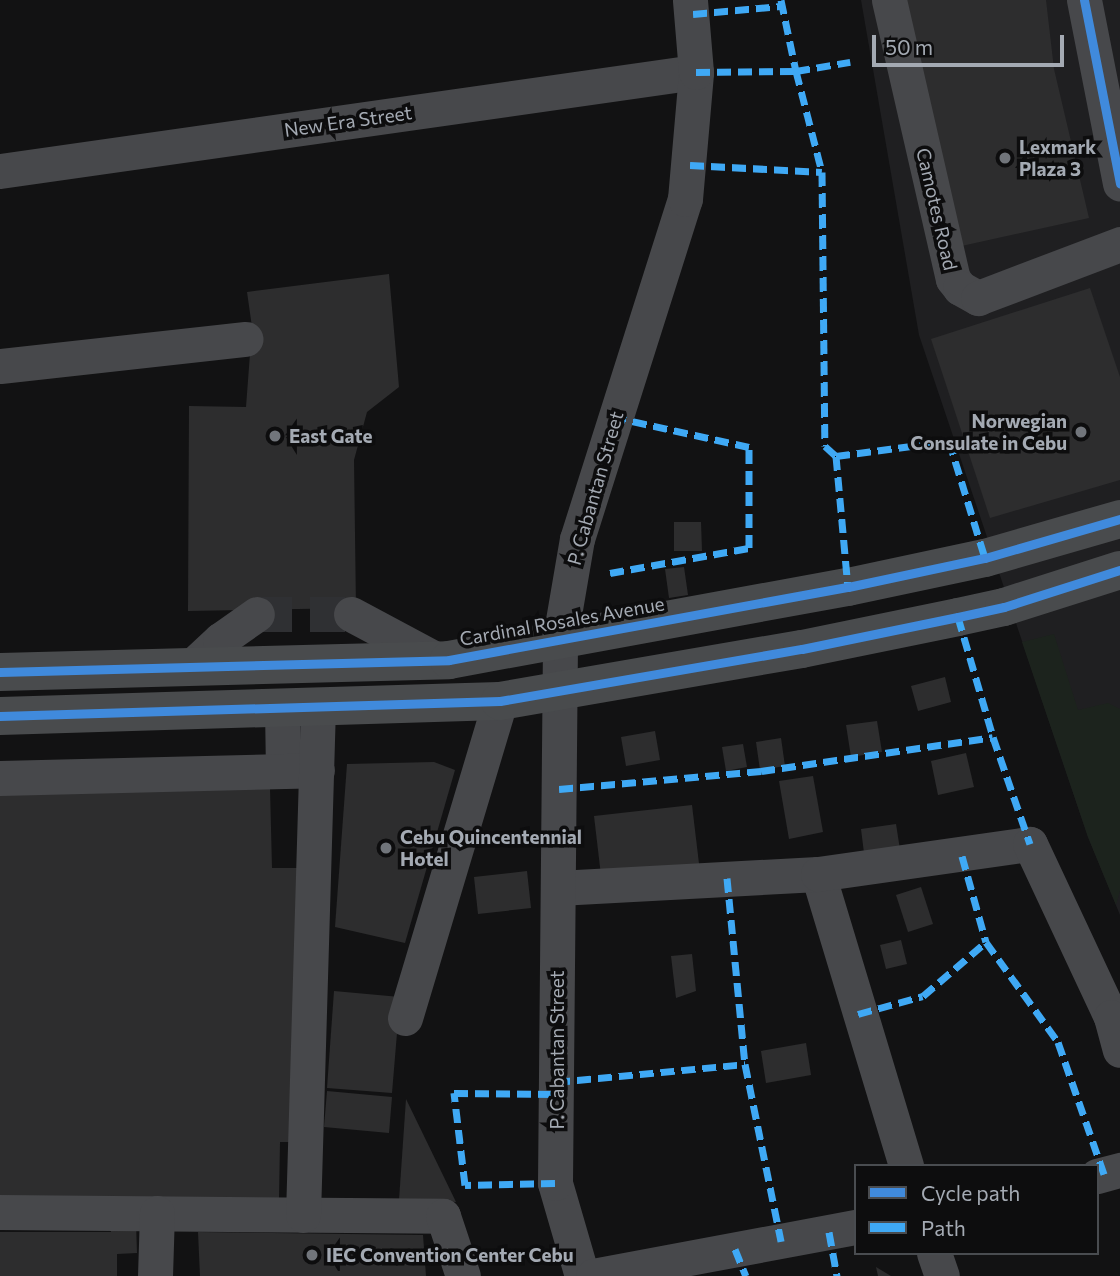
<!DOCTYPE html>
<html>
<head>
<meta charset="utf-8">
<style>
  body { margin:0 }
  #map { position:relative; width:1120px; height:1276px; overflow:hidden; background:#121213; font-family:Commissioner,sans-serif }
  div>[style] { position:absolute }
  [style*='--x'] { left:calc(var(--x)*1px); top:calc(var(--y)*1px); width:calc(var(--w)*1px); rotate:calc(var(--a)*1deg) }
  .built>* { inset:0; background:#1f1f21 }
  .green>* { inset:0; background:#1c231d }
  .building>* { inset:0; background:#2d2d2e }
  .minor-tunnel>* { height:35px; margin-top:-17.5px; transform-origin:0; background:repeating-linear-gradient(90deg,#2f3033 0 35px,transparent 0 53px) }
  .minor>* { height:35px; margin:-17.5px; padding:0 17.5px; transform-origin:17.5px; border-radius:17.5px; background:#47484b }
  .major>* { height:38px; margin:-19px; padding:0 19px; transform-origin:19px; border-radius:19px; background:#494b4d }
  .quiet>* { height:7px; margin-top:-3.5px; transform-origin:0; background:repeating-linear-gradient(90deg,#3fa9f5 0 14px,transparent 0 21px) }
  .cycleway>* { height:9px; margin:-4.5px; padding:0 4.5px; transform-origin:4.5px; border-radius:4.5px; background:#408adc }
  .dots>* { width:19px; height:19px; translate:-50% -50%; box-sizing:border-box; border:4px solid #0d0d0e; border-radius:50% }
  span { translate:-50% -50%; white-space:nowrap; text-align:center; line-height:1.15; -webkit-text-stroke:7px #0d0d0e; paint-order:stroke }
  .street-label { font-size:19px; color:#a4aab3 }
  .poi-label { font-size:19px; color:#a4aab3; font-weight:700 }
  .left { translate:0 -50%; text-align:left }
  .right { translate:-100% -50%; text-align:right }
  .legend { position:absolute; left:854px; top:1164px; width:245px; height:91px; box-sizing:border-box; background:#0d0d0e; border:2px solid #494c50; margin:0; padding:9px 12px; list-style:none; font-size:21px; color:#a4aab3 }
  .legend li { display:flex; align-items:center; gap:14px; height:35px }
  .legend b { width:35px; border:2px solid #494c50 }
  .scale { position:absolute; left:872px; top:35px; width:192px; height:32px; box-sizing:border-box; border:4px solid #a4aab3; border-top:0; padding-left:9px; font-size:21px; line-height:24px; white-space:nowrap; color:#a4aab3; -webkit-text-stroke:5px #0d0d0e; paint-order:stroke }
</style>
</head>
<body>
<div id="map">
  <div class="built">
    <div style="clip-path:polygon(861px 0,1120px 0,1120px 915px,1088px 837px,919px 335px)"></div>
  </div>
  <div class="green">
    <div style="clip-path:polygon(1054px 634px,1078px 710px,1108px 703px,1120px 709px,1120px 891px,1116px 905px,1088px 837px,1022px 642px)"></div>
  </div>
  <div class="building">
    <div style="clip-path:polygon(897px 0,1046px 0,1054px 69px,1089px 218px,957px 247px)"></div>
    <div style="clip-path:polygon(389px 274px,399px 387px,367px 412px,354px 460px,356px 608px,188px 611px,189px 406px,246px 407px,252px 327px,247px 292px)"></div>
    <div style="clip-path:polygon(1090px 288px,1120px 377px,1120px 480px,990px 518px,931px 339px)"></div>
    <div style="clip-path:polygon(674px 522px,701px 522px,702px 551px,674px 551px)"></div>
    <div style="clip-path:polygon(684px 567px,688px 595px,669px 598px,665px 569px)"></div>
    <div style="clip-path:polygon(945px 677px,951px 702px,918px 711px,911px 686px)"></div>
    <div style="clip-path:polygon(877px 721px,882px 752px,851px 757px,846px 725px)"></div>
    <div style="clip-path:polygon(655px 731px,660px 760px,626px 766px,621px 737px)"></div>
    <div style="clip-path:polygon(781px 738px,785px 766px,760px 770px,756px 742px)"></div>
    <div style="clip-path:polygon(743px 744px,747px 767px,726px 771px,722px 747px)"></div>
    <div style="clip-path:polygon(966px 753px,974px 787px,938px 795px,931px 761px)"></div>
    <div style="clip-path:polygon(434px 762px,455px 770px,405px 943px,335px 927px,347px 764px)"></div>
    <div style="clip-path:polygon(813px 776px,823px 832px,789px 839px,779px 781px)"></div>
    <div style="clip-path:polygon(270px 788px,272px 868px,302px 868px,294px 1142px,280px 1142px,279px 1199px,0 1197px,0 793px)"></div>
    <div style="clip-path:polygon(692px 805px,700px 872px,602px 884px,594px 816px)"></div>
    <div style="clip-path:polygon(896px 824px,901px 856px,865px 861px,861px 829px)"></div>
    <div style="clip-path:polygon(527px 871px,531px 908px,478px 914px,474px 877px)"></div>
    <div style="clip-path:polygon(921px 887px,933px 924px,908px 932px,896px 895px)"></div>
    <div style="clip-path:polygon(901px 940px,907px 964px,886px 969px,880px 945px)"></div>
    <div style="clip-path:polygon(692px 954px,696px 991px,676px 998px,671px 956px)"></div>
    <div style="clip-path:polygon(334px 991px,400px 997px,392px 1093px,327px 1088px)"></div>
    <div style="clip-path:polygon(806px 1043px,811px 1075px,766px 1083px,761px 1051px)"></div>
    <div style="clip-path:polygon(327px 1091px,392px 1097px,389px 1133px,324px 1127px)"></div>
    <div style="clip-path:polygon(406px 1099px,456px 1202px,399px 1200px)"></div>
    <div style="clip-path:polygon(110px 1222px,136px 1222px,137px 1253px,117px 1254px,117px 1276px,0 1276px,0 1232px,111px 1232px)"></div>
    <div style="clip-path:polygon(198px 1232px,423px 1235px,426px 1276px,200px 1276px)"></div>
    <div style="clip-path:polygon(876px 1267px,891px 1276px,878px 1276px)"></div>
  </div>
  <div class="minor-tunnel">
    <div style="--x:257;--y:614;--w:94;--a:0"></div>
  </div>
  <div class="minor">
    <div style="--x:889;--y:0;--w:286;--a:77.1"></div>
    <div style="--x:953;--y:279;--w:11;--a:52"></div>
    <div style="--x:960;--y:288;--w:21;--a:29"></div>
    <div style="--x:978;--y:298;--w:152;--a:-20.8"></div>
    <div style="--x:1084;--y:0;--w:187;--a:78.9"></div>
    <div style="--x:0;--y:171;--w:703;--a:-8.1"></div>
    <div style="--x:0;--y:366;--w:247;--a:-6.3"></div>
    <div style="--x:351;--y:614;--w:98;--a:28.1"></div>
    <div style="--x:191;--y:667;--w:40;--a:-43"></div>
    <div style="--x:220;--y:640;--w:45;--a:-35.1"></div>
    <div style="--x:282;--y:708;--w:63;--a:89.1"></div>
    <div style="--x:0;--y:778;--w:317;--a:-1.4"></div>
    <div style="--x:818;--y:874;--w:305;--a:73.2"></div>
    <div style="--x:558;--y:888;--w:260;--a:-3.1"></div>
    <div style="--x:818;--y:874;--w:214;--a:-8.1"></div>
    <div style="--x:1030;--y:844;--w:191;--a:64.9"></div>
    <div style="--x:1111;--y:1017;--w:34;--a:75"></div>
    <div style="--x:405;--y:1018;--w:331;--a:-73.3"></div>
    <div style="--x:1097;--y:1176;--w:24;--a:-15"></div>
    <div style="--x:0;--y:1212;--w:443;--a:0.5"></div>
    <div style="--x:443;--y:1216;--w:63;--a:71.6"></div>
    <div style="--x:303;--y:1215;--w:507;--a:-88.31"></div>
    <div style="--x:934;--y:1253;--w:24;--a:71"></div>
    <div style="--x:155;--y:1276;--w:63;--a:-88.2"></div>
    <div style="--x:582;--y:1276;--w:97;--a:-106.2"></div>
    <div style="--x:555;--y:1183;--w:545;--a:-89.47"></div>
    <div style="--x:560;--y:638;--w:100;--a:-80.3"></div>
    <div style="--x:577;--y:539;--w:357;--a:-72.4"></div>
    <div style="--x:685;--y:199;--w:127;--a:-85"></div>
    <div style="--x:696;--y:72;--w:72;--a:-94.8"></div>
    <div style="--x:593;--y:1276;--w:268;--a:-10.6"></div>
  </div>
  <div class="major">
    <div style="--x:0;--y:672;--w:449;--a:-1.5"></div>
    <div style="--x:449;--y:660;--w:406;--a:-10.4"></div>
    <div style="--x:848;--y:587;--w:140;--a:-12"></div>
    <div style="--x:985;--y:558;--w:141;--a:-16.1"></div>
    <div style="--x:0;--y:716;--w:500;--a:-1.72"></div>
    <div style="--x:500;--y:701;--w:306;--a:-9.8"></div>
    <div style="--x:802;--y:649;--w:159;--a:-11.6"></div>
    <div style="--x:958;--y:617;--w:47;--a:-12.3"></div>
    <div style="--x:1004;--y:607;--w:122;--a:-17.7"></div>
  </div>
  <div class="quiet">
    <div style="--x:781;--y:0;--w:73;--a:78.1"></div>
    <div style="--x:796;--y:71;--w:55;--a:-9.5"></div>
    <div style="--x:693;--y:14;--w:88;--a:-5.2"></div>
    <div style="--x:696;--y:72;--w:100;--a:-0.6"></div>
    <div style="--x:796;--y:71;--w:104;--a:75.6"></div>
    <div style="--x:690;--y:165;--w:132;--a:3"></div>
    <div style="--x:822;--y:172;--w:274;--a:89.4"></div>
    <div style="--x:825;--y:446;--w:15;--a:42"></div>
    <div style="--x:836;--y:456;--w:114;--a:-7.6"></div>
    <div style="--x:949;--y:441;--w:122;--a:72.9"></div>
    <div style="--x:836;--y:456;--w:132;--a:84.8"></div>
    <div style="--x:610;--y:573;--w:141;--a:-10.2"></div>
    <div style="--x:749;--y:548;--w:101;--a:-90"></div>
    <div style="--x:749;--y:447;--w:138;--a:-167.5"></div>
    <div style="--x:958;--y:617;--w:125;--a:73.7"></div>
    <div style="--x:993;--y:737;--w:113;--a:70.9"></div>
    <div style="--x:559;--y:789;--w:203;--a:-5.1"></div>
    <div style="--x:761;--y:771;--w:234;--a:-8.3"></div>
    <div style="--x:962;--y:856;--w:89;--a:74.4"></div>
    <div style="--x:986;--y:942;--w:123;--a:54.2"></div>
    <div style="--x:1058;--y:1042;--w:140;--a:70.8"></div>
    <div style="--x:727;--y:878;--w:187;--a:84.5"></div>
    <div style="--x:745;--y:1064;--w:181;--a:78.5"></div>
    <div style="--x:858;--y:1014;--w:67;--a:-15.5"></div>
    <div style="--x:923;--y:996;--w:83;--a:-40.6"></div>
    <div style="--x:556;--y:1082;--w:190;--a:-5.4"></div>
    <div style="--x:555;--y:1183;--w:90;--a:178.7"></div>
    <div style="--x:465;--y:1185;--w:93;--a:-96.8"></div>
    <div style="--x:454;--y:1093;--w:102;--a:0.6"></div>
    <div style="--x:829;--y:1232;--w:45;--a:79.7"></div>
    <div style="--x:735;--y:1249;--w:29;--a:68"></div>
  </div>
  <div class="cycleway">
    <div style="--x:1084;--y:0;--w:187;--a:78.9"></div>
    <div style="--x:0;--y:672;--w:449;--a:-1.5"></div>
    <div style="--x:449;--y:660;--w:406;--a:-10.4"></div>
    <div style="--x:848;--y:587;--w:140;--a:-12"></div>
    <div style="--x:985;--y:558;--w:141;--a:-16.1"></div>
    <div style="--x:0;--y:716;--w:500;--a:-1.72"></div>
    <div style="--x:500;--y:701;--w:306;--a:-9.8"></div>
    <div style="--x:802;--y:649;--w:159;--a:-11.6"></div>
    <div style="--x:958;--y:617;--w:47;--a:-12.3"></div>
    <div style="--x:1004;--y:607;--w:122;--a:-17.7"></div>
  </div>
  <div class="dots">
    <div style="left:1005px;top:158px;background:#71757b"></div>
    <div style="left:1081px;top:432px;background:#71757b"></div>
    <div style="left:275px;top:436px;background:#71757b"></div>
    <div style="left:386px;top:848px;background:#71757b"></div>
    <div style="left:312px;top:1255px;background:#71757b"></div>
  </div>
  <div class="street-label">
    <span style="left:348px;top:121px;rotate:-8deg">New Era Street</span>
    <span style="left:937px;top:209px;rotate:77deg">Camotes Road</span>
    <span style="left:595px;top:488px;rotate:-74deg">P. Cabantan Street</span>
    <span style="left:562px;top:621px;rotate:-10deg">Cardinal Rosales Avenue</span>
    <span style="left:557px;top:1050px;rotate:-90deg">P. Cabantan Street</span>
  </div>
  <div class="poi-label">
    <span class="left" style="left:1019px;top:158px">Lexmark<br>Plaza 3</span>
    <span class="right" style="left:1067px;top:432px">Norwegian<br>Consulate in Cebu</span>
    <span class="left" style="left:289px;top:436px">East Gate</span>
    <span class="left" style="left:400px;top:848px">Cebu Quincentennial<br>Hotel</span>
    <span class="left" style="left:326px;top:1255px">IEC Convention Center Cebu</span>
  </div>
  <ul class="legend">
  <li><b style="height:9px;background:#408adc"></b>Cycle path</li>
  <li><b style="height:9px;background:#3fa9f5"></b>Path</li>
  </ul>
  <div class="scale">50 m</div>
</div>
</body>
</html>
